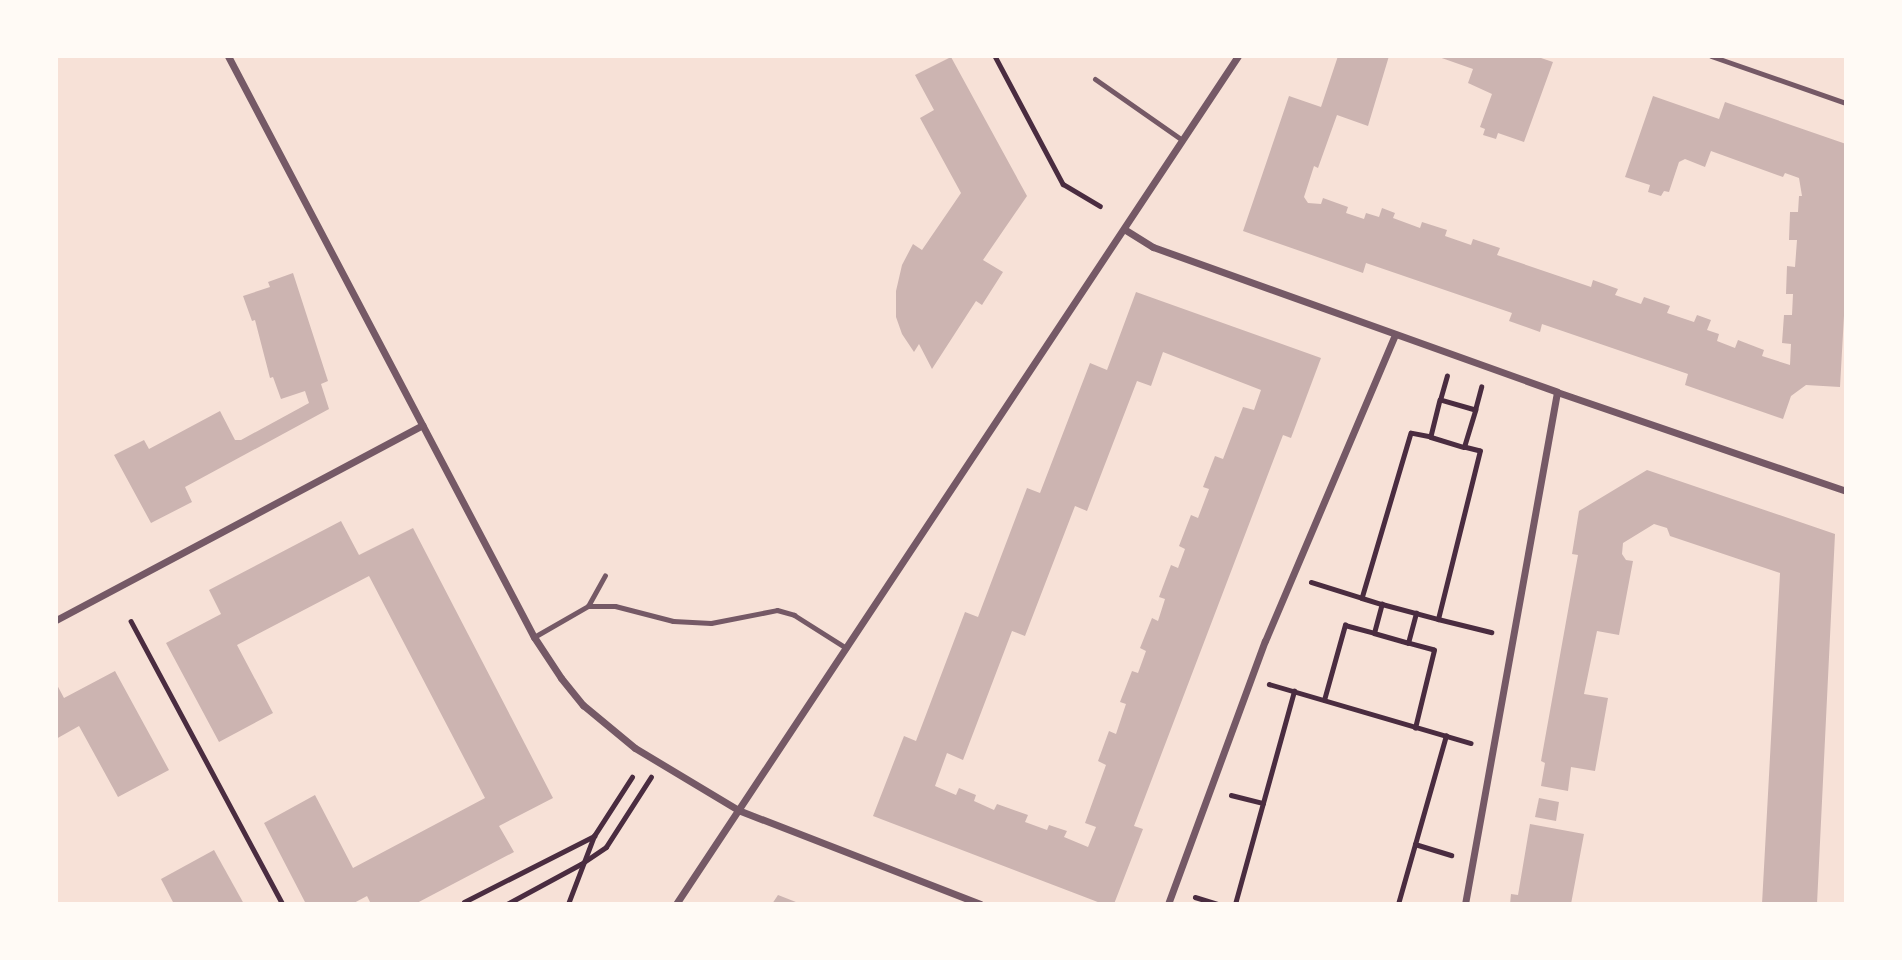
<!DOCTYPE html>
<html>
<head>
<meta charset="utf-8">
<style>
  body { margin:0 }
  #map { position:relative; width:1902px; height:960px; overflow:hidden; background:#f7e1d7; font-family:"PT Serif",serif }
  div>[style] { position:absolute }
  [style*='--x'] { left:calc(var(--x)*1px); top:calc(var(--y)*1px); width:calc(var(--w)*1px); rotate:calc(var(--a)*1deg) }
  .building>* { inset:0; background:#ccb4b1 }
  .path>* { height:4.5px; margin:-2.25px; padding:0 2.25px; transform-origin:2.25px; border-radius:2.25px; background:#4a2c40 }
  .service>* { height:5px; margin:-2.5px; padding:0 2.5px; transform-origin:2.5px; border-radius:2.5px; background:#755966 }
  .minor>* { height:7px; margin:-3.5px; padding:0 3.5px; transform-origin:3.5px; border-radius:3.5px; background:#755966 }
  span { translate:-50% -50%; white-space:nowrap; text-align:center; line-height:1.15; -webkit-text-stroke:5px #fffaf5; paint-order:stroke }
  .frame { position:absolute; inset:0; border:58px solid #fffaf5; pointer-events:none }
</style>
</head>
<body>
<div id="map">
  <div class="building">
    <div style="clip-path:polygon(1338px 56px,1389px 56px,1368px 126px,1337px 115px,1318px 168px,1314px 166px,1304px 197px,1308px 203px,1321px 204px,1323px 198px,1348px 207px,1346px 213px,1364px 219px,1366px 213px,1379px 217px,1382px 208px,1395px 213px,1393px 218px,1420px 228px,1422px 222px,1447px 230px,1445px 236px,1471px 245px,1473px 239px,1500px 248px,1497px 255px,1591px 287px,1593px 280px,1618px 289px,1615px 295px,1641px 304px,1644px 297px,1670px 306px,1667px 313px,1694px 322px,1697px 315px,1711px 320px,1707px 330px,1719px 334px,1717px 341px,1735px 348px,1738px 340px,1764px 350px,1762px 356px,1790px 365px,1791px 344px,1782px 343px,1784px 315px,1792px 315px,1793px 294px,1786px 294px,1787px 266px,1795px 267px,1797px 240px,1789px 240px,1790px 212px,1798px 212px,1799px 196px,1802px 196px,1799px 178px,1785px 173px,1783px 177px,1711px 151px,1705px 167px,1685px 159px,1679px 162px,1669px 192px,1664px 191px,1661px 196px,1648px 192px,1650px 185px,1625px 177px,1653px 96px,1719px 119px,1725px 102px,1846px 144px,1846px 280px,1840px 387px,1806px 385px,1791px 396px,1783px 419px,1685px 385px,1688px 374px,1542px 324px,1540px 332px,1509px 321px,1512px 313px,1366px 263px,1363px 273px,1243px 231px,1289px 96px,1321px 107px)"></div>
    <div style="clip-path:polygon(1436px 56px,1535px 56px,1553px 62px,1524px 142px,1498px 133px,1496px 139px,1483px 135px,1485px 129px,1480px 127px,1492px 94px,1468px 83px,1473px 69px)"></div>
    <div style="clip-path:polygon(951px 57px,1027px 196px,983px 260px,1003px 272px,982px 305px,976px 301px,932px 369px,919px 344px,914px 352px,902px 334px,896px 317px,896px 291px,902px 265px,913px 244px,922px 250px,961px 193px,920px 118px,934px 110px,915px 75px)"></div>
    <div style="clip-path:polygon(293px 273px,328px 381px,321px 384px,329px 409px,185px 487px,192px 502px,151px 523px,114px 455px,144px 440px,149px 449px,220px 411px,235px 440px,241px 440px,309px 403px,305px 391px,281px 399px,273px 377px,270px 378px,255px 320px,252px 321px,243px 296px,270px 287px,268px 282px)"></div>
    <div style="clip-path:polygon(evenodd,1136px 292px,1321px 358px,1291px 438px,1283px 435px,1134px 826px,1143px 829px,1114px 904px,1103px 904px,873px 816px,904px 736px,916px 741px,965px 612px,978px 617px,1027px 488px,1040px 493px,1090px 363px,1107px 370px,1136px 292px,1163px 352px,1261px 390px,1254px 410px,1243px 407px,1223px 459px,1215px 456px,1203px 487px,1209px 489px,1198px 518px,1191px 515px,1179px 546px,1185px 549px,1178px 568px,1171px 565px,1159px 597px,1165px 599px,1158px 621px,1152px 618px,1140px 648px,1146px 651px,1138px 673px,1132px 671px,1120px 702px,1126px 704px,1116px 734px,1109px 731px,1098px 761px,1106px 765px,1085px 823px,1096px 827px,1088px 847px,1064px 837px,1067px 831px,1049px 825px,1047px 830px,1025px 822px,1028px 815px,997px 804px,994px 810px,974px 801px,976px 795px,959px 788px,956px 795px,935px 786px,947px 753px,963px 760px,1012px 631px,1025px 636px,1075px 506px,1087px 511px,1137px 381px,1151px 386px,1163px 352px)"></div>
    <div style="clip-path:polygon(1647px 470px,1835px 534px,1817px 904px,1762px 904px,1780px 573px,1670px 536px,1667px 528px,1654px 524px,1623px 543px,1622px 554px,1626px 560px,1633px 561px,1619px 635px,1597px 631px,1584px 694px,1608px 698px,1595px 771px,1571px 767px,1568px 791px,1541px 786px,1545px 763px,1541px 761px,1578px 555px,1572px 554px,1579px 511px)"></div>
    <div style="clip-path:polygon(341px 521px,359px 555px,413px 528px,553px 798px,499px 826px,514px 852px,415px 904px,371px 904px,367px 896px,352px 904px,306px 904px,264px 823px,315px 795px,353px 868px,485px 798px,369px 576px,237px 645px,273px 713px,219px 742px,166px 643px,221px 614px,209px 590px)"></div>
    <div style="clip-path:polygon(115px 671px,169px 770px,118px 797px,79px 726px,56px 739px,56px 683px,64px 698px)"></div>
    <div style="clip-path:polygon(1539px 798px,1559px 802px,1556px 821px,1535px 817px)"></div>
    <div style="clip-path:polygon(1530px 824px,1584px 834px,1571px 904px,1510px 904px,1511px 894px,1518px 895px)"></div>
    <div style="clip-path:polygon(214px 850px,244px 904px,174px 904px,161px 879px)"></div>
    <div style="clip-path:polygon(778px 895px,801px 904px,772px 904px)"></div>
  </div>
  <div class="path">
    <div style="--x:995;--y:56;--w:145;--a:62"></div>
    <div style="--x:1063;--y:184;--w:43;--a:30.7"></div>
    <div style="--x:1440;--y:400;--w:25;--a:-74"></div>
    <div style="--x:1475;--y:410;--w:24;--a:-75"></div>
    <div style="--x:1431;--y:437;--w:34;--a:17"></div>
    <div style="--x:1311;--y:582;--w:53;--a:17.4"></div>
    <div style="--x:1362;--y:598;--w:21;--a:17"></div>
    <div style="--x:1382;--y:604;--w:58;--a:15"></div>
    <div style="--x:1438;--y:619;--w:173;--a:-76"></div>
    <div style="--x:1480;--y:451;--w:16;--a:-166"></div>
    <div style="--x:1464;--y:447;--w:39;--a:-73"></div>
    <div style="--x:1475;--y:410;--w:36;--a:-164"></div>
    <div style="--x:1440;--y:400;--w:38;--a:104"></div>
    <div style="--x:1431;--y:437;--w:20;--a:-169"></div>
    <div style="--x:1411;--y:433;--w:172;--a:106.5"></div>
    <div style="--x:1438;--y:619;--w:55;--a:13.8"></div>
    <div style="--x:131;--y:621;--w:321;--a:61.8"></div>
    <div style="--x:1374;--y:633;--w:35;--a:16"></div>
    <div style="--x:1269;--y:684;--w:210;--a:16.3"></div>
    <div style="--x:1324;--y:700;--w:78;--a:-74.4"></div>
    <div style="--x:1345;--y:625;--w:30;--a:15"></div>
    <div style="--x:1374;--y:633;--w:30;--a:-75"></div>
    <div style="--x:1415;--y:728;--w:80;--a:-76.3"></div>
    <div style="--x:1434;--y:650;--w:27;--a:-165"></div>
    <div style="--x:1408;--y:643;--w:31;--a:-75"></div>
    <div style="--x:1231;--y:795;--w:33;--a:14"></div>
    <div style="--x:1415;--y:844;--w:38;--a:17"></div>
    <div style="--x:1195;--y:897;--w:24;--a:17"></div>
    <div style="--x:464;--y:902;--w:146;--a:-26.9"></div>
    <div style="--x:594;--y:836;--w:70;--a:-57.2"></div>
    <div style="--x:507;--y:904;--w:84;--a:-28.4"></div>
    <div style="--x:581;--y:864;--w:30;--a:-34"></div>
    <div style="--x:606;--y:847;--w:83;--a:-57.3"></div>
    <div style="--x:568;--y:904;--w:73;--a:-69.1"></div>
    <div style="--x:1235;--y:904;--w:221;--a:-74.5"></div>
    <div style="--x:1398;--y:904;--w:175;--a:-74.1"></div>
  </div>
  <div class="service">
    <div style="--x:1711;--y:56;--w:143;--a:19.2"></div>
    <div style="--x:1095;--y:79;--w:106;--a:35"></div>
    <div style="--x:588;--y:606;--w:35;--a:-61"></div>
    <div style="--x:534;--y:637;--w:62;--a:-29.9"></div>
    <div style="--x:588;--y:606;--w:27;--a:0"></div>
    <div style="--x:615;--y:606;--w:60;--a:14.5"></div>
    <div style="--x:673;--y:621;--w:38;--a:3"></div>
    <div style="--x:711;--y:623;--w:67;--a:-11.1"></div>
    <div style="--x:777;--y:610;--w:18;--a:16"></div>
    <div style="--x:794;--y:615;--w:62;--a:32.4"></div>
  </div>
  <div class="minor">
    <div style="--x:228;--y:56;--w:657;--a:62.23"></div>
    <div style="--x:534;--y:637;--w:49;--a:56.6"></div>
    <div style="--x:561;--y:678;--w:35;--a:51"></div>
    <div style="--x:583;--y:705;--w:67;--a:39.6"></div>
    <div style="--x:635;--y:748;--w:120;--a:31"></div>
    <div style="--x:738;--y:810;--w:260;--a:21.2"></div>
    <div style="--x:1124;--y:229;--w:34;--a:32"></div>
    <div style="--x:1153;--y:247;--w:429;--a:19.7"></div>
    <div style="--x:1557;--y:392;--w:305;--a:18.9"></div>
    <div style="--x:56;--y:620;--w:415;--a:-28"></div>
    <div style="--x:676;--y:904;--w:1017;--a:-56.47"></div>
    <div style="--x:1168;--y:904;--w:280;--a:-69.8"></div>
    <div style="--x:1265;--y:641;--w:333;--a:-67"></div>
    <div style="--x:1465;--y:904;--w:520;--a:-79.81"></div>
  </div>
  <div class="frame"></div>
</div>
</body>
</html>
